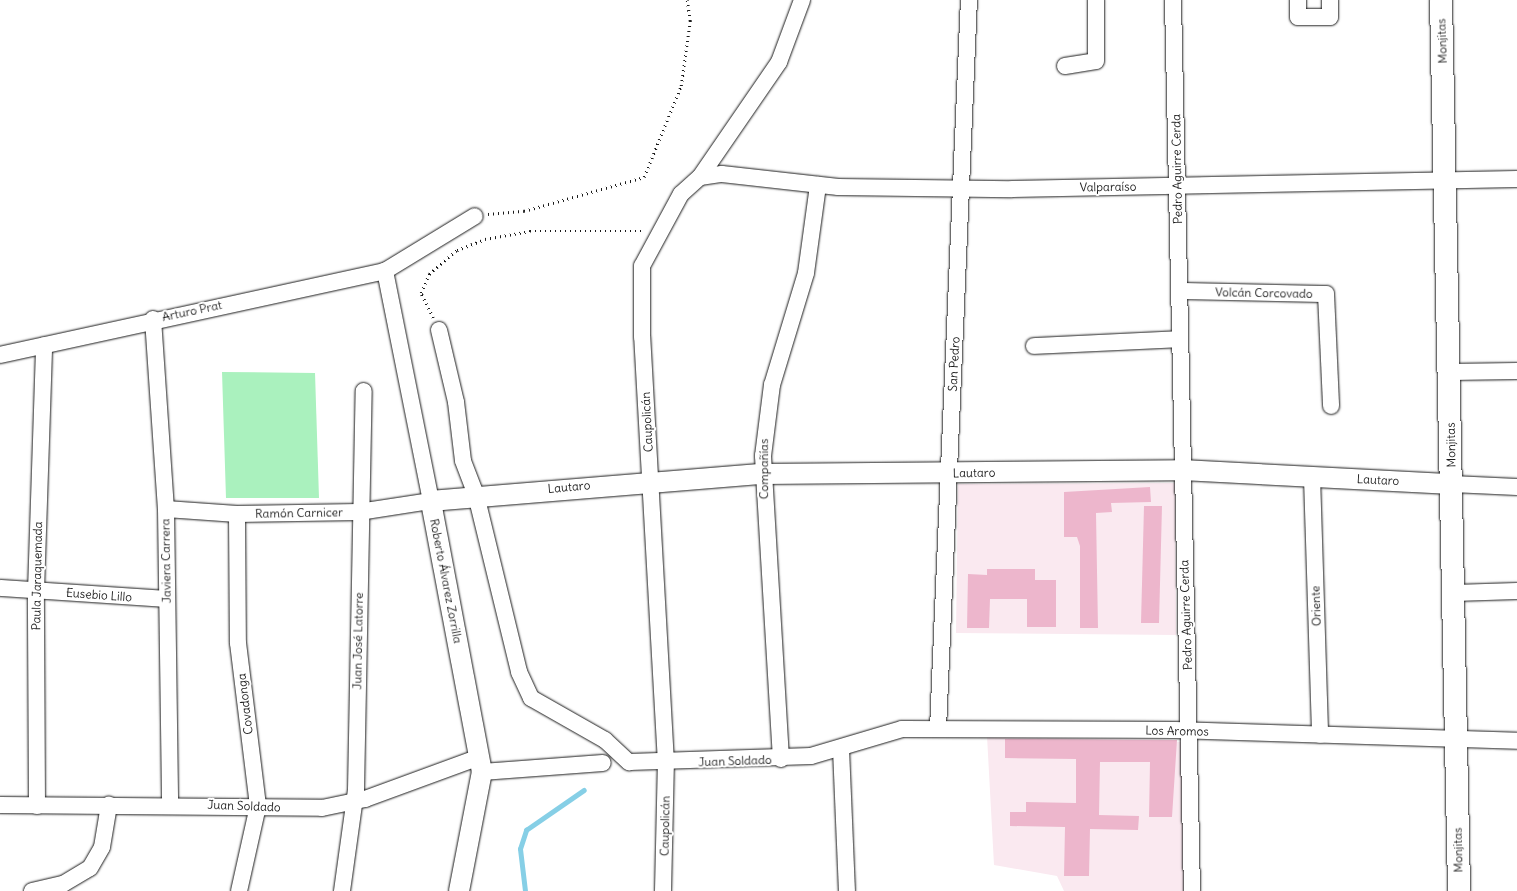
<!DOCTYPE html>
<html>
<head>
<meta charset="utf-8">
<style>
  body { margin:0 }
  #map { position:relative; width:1517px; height:891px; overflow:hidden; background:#fff; font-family:Delius,sans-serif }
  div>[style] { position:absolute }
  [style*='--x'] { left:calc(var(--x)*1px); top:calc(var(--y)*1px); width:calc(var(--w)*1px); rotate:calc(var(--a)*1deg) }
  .built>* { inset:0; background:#fae9f0 }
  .green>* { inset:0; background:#aaf1be }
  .stream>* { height:4.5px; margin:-2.25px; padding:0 2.25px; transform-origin:2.25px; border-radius:2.25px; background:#86cfe6 }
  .building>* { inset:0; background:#edb6cc }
  .path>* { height:2.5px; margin-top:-1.25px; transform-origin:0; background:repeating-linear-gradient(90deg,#1c1c1c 0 1px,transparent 0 5px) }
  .roads { filter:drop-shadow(0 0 1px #1c1c1c) drop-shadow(0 0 1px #1c1c1c) }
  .minor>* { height:16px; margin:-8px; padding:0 8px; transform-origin:8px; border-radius:8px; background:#fff }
  .tertiary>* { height:20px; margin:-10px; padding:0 10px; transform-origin:10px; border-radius:10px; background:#fff }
  .secondary>* { height:22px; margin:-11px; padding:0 11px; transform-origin:11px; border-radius:11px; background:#fff }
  span { translate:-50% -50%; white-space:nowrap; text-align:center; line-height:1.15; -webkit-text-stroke:4px #fff; paint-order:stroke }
  .street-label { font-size:12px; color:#1c1c1c }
</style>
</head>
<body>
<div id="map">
  <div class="built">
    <div style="clip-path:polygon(1175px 483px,1176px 635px,956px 633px,958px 484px)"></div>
    <div style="clip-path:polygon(987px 736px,1185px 742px,1184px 891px,1064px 891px,1057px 876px,994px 865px)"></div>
  </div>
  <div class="green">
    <div style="clip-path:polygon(222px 372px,315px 373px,319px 498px,226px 498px)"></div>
  </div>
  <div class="stream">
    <div style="--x:525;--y:891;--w:42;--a:-96.8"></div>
    <div style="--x:520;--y:849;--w:20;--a:-72"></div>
    <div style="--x:526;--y:830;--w:70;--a:-34.6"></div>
  </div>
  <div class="building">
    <div style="clip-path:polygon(1150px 487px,1151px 502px,1111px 503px,1112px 512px,1096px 513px,1098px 628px,1080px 628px,1080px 546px,1077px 537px,1064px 537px,1064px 492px)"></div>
    <div style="clip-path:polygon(1144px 506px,1162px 506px,1159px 623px,1141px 623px)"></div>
    <div style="clip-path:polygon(987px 569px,1035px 569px,1035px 580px,1056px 580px,1056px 627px,1027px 627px,1027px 599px,990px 599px,989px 628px,967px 628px,968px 574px,987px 575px)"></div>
    <div style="clip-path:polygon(1005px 739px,1177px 740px,1172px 817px,1149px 817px,1150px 762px,1100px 762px,1099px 815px,1139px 816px,1138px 830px,1090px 829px,1089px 876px,1064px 876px,1065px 827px,1010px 826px,1010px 812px,1026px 812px,1026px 802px,1076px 803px,1076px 759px,1005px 758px)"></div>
  </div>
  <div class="path">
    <div style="--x:488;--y:214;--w:36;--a:-5"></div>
    <div style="--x:524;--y:211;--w:125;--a:-15.8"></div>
    <div style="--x:644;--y:177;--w:98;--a:-67.9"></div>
    <div style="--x:681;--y:86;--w:66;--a:-82.1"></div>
    <div style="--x:690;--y:21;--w:21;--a:-98"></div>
    <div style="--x:433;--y:318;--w:28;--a:-116"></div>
    <div style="--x:421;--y:293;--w:21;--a:-67"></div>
    <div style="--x:429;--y:274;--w:37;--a:-41"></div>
    <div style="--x:457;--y:250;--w:30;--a:-21"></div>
    <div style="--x:485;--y:239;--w:46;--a:-10.1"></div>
    <div style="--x:530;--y:231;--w:114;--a:0"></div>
  </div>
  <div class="roads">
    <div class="minor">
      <div style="--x:1173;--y:0;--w:891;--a:88.78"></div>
      <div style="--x:1298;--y:0;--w:17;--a:90"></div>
      <div style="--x:1298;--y:17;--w:32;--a:0"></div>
      <div style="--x:1330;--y:17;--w:17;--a:-90"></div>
      <div style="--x:1065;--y:66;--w:31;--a:-9"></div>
      <div style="--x:1096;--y:61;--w:61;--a:-90"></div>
      <div style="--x:700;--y:177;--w:22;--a:-8"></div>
      <div style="--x:722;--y:174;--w:117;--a:6.4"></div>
      <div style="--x:838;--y:187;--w:174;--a:0.7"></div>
      <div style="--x:1012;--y:189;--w:505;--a:-1.13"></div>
      <div style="--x:1180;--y:291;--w:146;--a:1.2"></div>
      <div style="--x:1326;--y:294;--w:112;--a:87.4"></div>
      <div style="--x:153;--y:319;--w:190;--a:86.1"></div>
      <div style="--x:166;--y:509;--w:295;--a:89.2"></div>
      <div style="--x:439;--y:330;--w:74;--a:76.7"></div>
      <div style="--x:456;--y:402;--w:59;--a:83.2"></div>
      <div style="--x:463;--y:461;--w:36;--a:69"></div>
      <div style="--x:476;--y:495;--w:182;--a:76.3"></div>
      <div style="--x:519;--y:672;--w:29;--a:65"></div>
      <div style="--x:531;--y:698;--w:85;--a:29.6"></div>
      <div style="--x:605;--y:740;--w:33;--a:43"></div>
      <div style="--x:629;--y:762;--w:182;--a:-1.9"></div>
      <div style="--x:811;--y:756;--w:95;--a:-16.5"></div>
      <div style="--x:902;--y:729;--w:273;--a:0.2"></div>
      <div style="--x:1175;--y:730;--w:342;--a:1.8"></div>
      <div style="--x:1034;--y:346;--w:146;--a:-2.7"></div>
      <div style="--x:0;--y:355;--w:394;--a:-12.3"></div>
      <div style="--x:385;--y:271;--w:105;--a:-31.4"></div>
      <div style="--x:1450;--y:372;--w:67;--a:-0.9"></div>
      <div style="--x:1312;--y:477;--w:258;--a:88.2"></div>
      <div style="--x:1452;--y:484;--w:65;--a:2.6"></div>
      <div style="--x:166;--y:509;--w:71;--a:4"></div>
      <div style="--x:237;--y:514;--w:122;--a:-0.9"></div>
      <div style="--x:359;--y:512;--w:73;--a:-8.7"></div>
      <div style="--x:431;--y:501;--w:235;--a:-101.3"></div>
      <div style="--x:237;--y:514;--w:129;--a:89.6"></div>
      <div style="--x:238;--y:643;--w:164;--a:83"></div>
      <div style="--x:258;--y:806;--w:87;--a:102.6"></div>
      <div style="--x:0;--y:588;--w:167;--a:3.8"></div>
      <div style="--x:1454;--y:593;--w:63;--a:-1.8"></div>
      <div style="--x:938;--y:729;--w:730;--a:-87.57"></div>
      <div style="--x:841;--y:749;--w:142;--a:87.6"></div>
      <div style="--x:781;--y:759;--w:304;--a:-93.4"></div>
      <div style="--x:763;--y:456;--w:72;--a:-82.8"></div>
      <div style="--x:772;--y:385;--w:117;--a:-73.1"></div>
      <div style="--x:806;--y:273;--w:89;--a:-82.2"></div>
      <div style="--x:482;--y:772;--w:121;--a:-4.3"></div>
      <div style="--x:0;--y:805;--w:322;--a:0.5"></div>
      <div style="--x:322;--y:808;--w:44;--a:-11.8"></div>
      <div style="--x:365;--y:799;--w:122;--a:-20.1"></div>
      <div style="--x:37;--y:806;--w:215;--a:-90.3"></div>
      <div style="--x:36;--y:591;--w:246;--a:-88.1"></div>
      <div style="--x:32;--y:891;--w:32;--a:-13"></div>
      <div style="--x:63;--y:884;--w:31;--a:-31"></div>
      <div style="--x:90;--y:868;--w:24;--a:-60"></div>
      <div style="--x:102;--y:847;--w:43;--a:-80.5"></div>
      <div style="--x:342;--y:891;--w:102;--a:-82.1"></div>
      <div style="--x:356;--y:790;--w:399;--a:-88.9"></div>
      <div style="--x:663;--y:891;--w:128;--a:-88.7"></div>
      <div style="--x:666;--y:763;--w:427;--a:-93.2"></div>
      <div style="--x:642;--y:337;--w:71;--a:-90"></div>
      <div style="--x:642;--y:266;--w:82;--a:-61.6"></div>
      <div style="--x:681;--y:194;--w:25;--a:-42"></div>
      <div style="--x:700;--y:177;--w:140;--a:-55.5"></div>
      <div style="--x:779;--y:62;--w:66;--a:-69.6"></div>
    </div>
    <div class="tertiary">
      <div style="--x:459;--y:891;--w:121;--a:-79.1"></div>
      <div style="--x:482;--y:772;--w:276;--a:-100.7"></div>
      <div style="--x:431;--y:501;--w:332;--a:-4.7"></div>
      <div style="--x:762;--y:474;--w:420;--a:-0.5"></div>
      <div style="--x:1182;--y:470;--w:270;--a:3"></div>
    </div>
    <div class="secondary">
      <div style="--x:1441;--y:0;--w:891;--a:88.84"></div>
    </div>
  </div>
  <div class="street-label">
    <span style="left:1442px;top:41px;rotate:-92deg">Monjitas</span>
    <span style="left:1177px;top:169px;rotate:-91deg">Pedro Aguirre Cerda</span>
    <span style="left:1108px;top:187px;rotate:-1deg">Valparaíso</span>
    <span style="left:1264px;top:293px;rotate:1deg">Volcán Corcovado</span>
    <span style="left:192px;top:311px;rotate:-12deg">Arturo Prat</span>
    <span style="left:954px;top:364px;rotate:-87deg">San Pedro</span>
    <span style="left:647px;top:422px;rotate:-93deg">Caupolicán</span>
    <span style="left:1451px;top:445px;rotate:-91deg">Monjitas</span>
    <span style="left:764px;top:469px;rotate:-90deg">Compañías</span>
    <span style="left:974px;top:473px;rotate:-1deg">Lautaro</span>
    <span style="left:1378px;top:480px;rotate:3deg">Lautaro</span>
    <span style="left:569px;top:487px;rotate:-5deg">Lautaro</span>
    <span style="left:299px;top:513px;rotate:-1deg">Ramón Carnicer</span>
    <span style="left:166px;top:561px;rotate:-91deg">Javiera Carrera</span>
    <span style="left:37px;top:576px;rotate:-89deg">Paula Jaraquemada</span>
    <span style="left:446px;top:581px;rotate:79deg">Roberto Álvarez Zorrilla</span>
    <span style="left:99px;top:595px;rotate:4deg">Eusebio Lillo</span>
    <span style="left:1316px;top:606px;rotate:-92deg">Oriente</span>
    <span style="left:1186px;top:615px;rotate:-92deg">Pedro Aguirre Cerda</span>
    <span style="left:358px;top:641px;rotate:-89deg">Juan José Latorre</span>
    <span style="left:245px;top:704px;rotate:-97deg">Covadonga</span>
    <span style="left:1177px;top:731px;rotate:1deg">Los Aromos</span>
    <span style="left:735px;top:761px;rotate:-2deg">Juan Soldado</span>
    <span style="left:244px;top:806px;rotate:2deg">Juan Soldado</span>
    <span style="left:665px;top:826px;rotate:-89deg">Caupolicán</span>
    <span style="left:1458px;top:850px;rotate:-91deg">Monjitas</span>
  </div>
</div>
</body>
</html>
